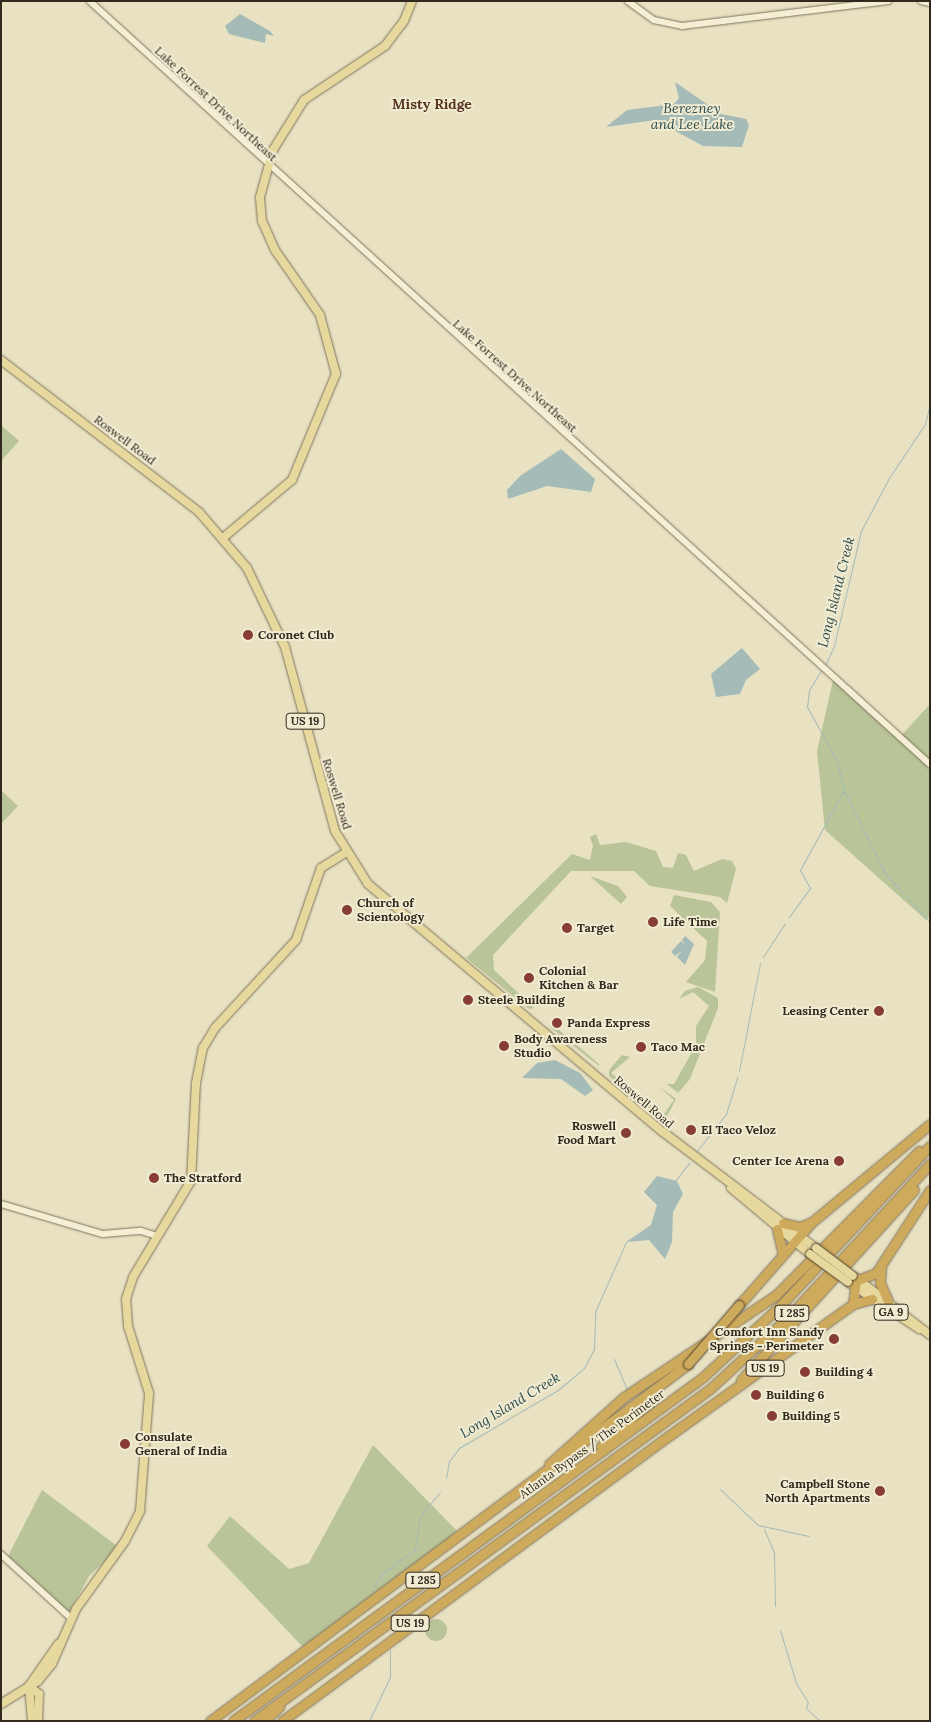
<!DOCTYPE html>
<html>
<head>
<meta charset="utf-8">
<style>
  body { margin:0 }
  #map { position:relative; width:931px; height:1722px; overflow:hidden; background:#e8e1c2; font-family:Lora,serif }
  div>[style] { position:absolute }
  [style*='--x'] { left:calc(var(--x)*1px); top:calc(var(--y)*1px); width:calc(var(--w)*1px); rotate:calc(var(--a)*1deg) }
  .green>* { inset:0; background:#b9c498 }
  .round { border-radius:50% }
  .water>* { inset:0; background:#a4bbb7 }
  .stream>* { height:1px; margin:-0.5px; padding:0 0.5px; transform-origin:0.5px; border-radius:0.5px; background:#a4bbb7 }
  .roads { filter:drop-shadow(0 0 1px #7f735c) drop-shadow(0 0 1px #7f735c) }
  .minor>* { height:5.5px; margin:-2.75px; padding:0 2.75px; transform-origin:2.75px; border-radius:2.75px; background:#f4eed4 }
  .major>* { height:8px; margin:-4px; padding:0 4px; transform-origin:4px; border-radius:4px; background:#e7d99e }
  .highway>* { height:9px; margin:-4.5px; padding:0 4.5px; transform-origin:4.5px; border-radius:4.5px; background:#ceaa5c }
  .bridges { filter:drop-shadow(0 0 1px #4d412f) drop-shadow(0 0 1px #4d412f) }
  .major-bridge>* { height:8px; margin:-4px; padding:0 4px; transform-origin:4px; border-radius:4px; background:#e7d99e }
  .highway-bridge>* { height:9px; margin:-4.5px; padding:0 4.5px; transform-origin:4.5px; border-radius:4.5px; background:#ceaa5c }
  .dots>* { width:14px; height:14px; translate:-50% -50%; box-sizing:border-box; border:2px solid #f0ebd1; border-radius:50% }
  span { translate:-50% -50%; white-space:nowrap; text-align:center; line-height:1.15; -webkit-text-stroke:4px #f0ebd1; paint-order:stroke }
  .shield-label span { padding:1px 4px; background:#f0ebd1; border:1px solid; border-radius:4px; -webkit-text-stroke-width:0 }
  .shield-label { font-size:11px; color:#31291e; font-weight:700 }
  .street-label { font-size:12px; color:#31291e }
  .poi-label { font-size:12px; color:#31291e; font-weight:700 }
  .left { translate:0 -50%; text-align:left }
  .right { translate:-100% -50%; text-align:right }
  .neighbourhood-label { font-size:14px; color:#583423; font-weight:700 }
  .water-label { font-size:14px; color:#2f4d4f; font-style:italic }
  .frame { position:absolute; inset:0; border:2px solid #31291e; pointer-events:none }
</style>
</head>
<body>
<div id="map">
  <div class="green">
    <div style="clip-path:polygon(1px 425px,19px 441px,1px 461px)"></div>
    <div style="clip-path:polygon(834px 676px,900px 737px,930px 704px,930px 916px,926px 920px,825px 830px,817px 751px)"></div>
    <div style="clip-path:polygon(3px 792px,18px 806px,1px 824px,1px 793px)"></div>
    <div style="clip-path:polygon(596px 834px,600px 845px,626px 842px,656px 851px,663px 867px,673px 868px,678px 853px,686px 855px,694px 871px,722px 859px,732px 861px,736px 869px,727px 903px,720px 897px,650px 886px,634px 871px,571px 871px,493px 955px,494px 970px,534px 1008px,529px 1009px,466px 958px,572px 854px,590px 860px,593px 846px,590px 837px)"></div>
    <div style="clip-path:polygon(590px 876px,618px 886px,627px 897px,621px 904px)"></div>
    <div style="clip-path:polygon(674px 895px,711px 902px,720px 912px,715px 992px,686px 982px,705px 960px,707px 941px,670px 906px)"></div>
    <div style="clip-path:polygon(698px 987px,718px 998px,718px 1008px,690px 1079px,678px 1093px,667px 1084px,674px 1084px,696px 1045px,696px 1026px,709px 1006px,693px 992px,679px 999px,685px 991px)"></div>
    <div style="clip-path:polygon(552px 1024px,599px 1064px,599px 1066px,551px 1028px)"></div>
    <div style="clip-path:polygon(622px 1055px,630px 1057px,611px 1073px,640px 1094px,662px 1117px,674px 1100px,657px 1085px,676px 1099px,665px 1120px,655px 1118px,609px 1076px,609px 1070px)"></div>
    <div style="clip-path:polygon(373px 1445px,460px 1534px,303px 1647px,207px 1546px,230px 1516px,289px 1569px,309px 1563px)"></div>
    <div style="clip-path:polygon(42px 1490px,120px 1548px,89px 1576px,69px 1613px,25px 1572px,5px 1562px)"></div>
    <div class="round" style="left:425px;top:1619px;width:22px;height:22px"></div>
  </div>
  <div class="water">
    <div style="clip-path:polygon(240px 14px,270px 31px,274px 36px,266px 34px,265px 43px,229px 34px,225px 26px)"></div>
    <div style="clip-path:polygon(675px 82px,721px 114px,746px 119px,749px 125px,742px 147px,703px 146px,655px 120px,606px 127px,627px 110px,674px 104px,679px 98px)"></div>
    <div style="clip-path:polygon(561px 449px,595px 479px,591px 492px,547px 486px,508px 499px,507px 490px,520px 476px)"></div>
    <div style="clip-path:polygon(742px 648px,760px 669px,746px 680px,740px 694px,716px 697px,711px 674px)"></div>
    <div style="clip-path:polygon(685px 936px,694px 944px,685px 965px,677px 957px,682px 951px,675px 956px,671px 952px,681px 941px,686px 945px,682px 940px)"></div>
    <div style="clip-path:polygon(555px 1060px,580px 1073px,593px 1090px,585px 1096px,561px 1079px,522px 1078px,537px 1063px)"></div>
    <div style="clip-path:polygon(657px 1176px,677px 1181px,683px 1194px,673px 1212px,672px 1242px,665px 1259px,649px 1240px,626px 1242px,651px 1225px,657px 1205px,644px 1192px)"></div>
  </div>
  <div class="stream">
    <div style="--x:825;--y:666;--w:22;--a:-66"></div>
    <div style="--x:834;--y:646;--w:118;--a:-76.8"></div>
    <div style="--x:861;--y:531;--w:60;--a:-62.2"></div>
    <div style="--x:889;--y:478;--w:65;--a:-56.3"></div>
    <div style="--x:925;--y:424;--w:21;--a:-76"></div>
    <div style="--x:844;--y:790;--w:95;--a:63.7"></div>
    <div style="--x:886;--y:875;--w:64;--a:46.9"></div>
    <div style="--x:789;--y:917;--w:36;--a:-54"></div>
    <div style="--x:810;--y:888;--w:21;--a:-119"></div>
    <div style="--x:800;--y:870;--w:91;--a:-61.2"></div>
    <div style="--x:844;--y:790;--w:32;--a:-104"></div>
    <div style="--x:836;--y:759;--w:60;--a:-119.1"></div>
    <div style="--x:807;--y:707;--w:17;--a:-83"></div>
    <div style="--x:809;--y:690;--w:25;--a:-58"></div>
    <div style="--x:763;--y:957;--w:40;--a:-57.1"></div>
    <div style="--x:739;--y:1071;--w:110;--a:-79"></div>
    <div style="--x:697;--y:1151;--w:47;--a:-51.9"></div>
    <div style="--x:726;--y:1114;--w:39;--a:-73"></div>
    <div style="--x:675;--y:1181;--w:23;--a:-52"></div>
    <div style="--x:614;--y:1359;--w:33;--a:67"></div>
    <div style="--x:446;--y:1478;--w:17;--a:-80"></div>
    <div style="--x:449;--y:1461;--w:16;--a:-52"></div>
    <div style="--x:459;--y:1448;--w:115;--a:-30.4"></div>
    <div style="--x:558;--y:1390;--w:34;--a:-40"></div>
    <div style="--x:584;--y:1368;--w:21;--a:-62"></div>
    <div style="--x:594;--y:1349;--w:37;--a:-88"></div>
    <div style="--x:595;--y:1312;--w:77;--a:-66.1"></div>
    <div style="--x:720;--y:1489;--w:52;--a:43.5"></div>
    <div style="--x:758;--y:1525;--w:52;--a:12.2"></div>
    <div style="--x:764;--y:1529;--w:25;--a:67"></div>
    <div style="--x:774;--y:1552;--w:54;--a:88.9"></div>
    <div style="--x:373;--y:1588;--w:18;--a:-56"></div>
    <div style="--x:383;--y:1573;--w:39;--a:-36"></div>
    <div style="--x:415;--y:1550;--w:34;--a:-82"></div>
    <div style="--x:420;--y:1516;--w:31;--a:-50"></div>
    <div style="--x:780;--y:1630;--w:55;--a:73.2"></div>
    <div style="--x:796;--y:1683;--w:22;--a:58"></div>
    <div style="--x:808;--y:1702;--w:6;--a:108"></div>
    <div style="--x:806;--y:1708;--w:19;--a:43"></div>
    <div style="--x:369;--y:1721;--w:49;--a:-64.5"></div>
    <div style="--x:390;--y:1677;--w:27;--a:-90"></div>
  </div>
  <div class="roads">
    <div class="minor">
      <div style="--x:90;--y:1;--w:1135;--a:42.25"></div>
      <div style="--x:628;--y:1;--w:32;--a:36"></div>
      <div style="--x:654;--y:20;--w:29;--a:12"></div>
      <div style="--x:682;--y:26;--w:208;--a:-6.9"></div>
      <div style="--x:921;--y:1;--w:9;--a:13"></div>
      <div style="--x:1;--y:1204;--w:106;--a:16.4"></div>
      <div style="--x:103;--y:1234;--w:38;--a:-5"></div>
      <div style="--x:141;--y:1231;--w:17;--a:17"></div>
      <div style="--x:1;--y:1554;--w:95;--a:42.4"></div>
    </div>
    <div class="major">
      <div style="--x:1;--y:360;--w:250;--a:37.5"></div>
      <div style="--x:199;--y:512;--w:74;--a:49.4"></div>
      <div style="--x:247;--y:568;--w:88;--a:64.3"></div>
      <div style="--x:285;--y:647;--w:191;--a:74.8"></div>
      <div style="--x:335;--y:831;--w:62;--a:58.1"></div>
      <div style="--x:368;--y:884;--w:385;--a:40.1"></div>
      <div style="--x:663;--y:1132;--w:192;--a:37.2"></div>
      <div style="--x:224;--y:537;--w:89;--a:-40"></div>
      <div style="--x:292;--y:480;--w:115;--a:-67.5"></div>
      <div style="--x:336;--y:374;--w:61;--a:-105.2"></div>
      <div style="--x:320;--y:315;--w:79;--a:-124.7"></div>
      <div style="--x:275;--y:250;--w:32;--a:-114"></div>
      <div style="--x:262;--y:221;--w:24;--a:-95"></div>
      <div style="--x:260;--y:197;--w:49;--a:-74.5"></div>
      <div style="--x:273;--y:150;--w:59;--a:-58.2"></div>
      <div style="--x:304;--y:100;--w:97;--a:-33.7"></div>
      <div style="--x:385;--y:46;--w:31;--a:-53"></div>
      <div style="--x:404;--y:21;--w:22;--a:-68"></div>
      <div style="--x:731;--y:1188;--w:103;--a:39.9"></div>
      <div style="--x:855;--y:1277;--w:95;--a:37.7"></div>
      <div style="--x:851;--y:1284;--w:82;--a:33.5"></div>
      <div style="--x:29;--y:1686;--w:52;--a:-55.1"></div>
      <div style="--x:29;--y:1686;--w:13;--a:39"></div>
      <div style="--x:39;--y:1694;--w:27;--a:92"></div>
      <div style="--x:29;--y:1686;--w:35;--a:85"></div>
      <div style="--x:1;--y:1704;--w:44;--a:-31.9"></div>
      <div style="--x:38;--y:1681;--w:22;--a:-51"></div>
      <div style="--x:52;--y:1664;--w:60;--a:-66.4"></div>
      <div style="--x:76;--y:1609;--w:84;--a:-54.2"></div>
      <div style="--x:125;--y:1541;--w:34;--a:-63"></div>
      <div style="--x:140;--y:1511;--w:118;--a:-85.6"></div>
      <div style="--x:149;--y:1393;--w:70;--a:-107.4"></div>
      <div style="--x:128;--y:1326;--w:27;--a:-94"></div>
      <div style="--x:126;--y:1299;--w:23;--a:-72"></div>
      <div style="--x:133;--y:1277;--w:112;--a:-58.9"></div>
      <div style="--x:191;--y:1181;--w:98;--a:-87.1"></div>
      <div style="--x:196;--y:1083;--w:36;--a:-79"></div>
      <div style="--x:203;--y:1048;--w:23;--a:-59"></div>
      <div style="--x:215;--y:1028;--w:120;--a:-47.4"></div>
      <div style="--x:296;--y:940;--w:76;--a:-70.9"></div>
      <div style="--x:321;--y:868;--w:28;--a:-32"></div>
    </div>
    <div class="highway">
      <div style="--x:783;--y:1223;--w:17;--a:13"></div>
      <div style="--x:800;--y:1227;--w:13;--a:-23"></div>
      <div style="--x:812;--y:1222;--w:153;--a:-39.7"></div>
      <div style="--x:777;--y:1229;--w:23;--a:77"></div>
      <div style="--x:881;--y:1268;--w:15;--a:94"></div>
      <div style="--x:880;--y:1283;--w:20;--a:66"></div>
      <div style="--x:850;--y:1283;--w:28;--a:-21"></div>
      <div style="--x:876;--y:1273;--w:99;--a:-57"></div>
      <div style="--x:853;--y:1304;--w:26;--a:-83"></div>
      <div style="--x:739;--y:1305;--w:111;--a:-48.7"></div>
      <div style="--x:741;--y:1380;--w:257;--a:-47.7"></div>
      <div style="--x:601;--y:1446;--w:74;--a:-42.3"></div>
      <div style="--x:549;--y:1464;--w:101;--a:-41.8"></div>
      <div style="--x:624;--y:1397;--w:183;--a:-33.9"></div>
      <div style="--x:776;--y:1295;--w:203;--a:-45.2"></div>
      <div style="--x:210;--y:1721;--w:597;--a:-36.75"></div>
      <div style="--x:233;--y:1721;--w:582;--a:-36.2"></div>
      <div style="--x:703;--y:1377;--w:106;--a:-42.7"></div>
      <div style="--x:781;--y:1305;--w:218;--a:-46.9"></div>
      <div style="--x:254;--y:1721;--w:565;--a:-36.08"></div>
      <div style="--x:711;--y:1388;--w:108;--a:-42.7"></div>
      <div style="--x:790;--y:1315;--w:206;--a:-47.2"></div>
      <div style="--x:264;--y:1721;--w:21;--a:-43"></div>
      <div style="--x:282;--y:1721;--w:482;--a:-36.4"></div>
      <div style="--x:670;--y:1435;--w:225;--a:-35.6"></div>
      <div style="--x:853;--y:1304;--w:20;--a:-15"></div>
    </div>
  </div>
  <div class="bridges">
    <div class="major-bridge">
      <div style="--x:816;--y:1248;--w:46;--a:37.1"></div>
      <div style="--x:810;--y:1254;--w:47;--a:36.4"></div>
    </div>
    <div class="highway-bridge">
      <div style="--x:688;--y:1364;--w:78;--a:-49.2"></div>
    </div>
  </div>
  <div class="dots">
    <div style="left:248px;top:635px;background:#873d33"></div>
    <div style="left:347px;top:910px;background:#873d33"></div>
    <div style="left:653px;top:922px;background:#873d33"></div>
    <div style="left:567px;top:928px;background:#873d33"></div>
    <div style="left:529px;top:978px;background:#873d33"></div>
    <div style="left:468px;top:1000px;background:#873d33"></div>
    <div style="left:879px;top:1011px;background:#873d33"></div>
    <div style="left:557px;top:1023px;background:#873d33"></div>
    <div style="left:504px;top:1046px;background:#873d33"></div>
    <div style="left:641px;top:1047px;background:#873d33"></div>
    <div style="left:691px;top:1130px;background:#873d33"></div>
    <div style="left:626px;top:1133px;background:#873d33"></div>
    <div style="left:839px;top:1161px;background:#873d33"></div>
    <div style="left:154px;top:1178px;background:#873d33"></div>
    <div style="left:834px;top:1339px;background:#873d33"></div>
    <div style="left:805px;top:1372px;background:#873d33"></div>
    <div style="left:756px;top:1395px;background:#873d33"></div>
    <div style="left:772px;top:1416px;background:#873d33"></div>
    <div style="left:125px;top:1444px;background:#873d33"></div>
    <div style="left:880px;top:1491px;background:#873d33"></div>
  </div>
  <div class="shield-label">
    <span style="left:305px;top:721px">US 19</span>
    <span style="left:891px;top:1312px">GA 9</span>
    <span style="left:792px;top:1313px">I 285</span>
    <span style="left:765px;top:1368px">US 19</span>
    <span style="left:423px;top:1580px">I 285</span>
    <span style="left:410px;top:1623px">US 19</span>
  </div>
  <div class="street-label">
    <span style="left:216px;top:104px;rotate:43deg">Lake Forrest Drive Northeast</span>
    <span style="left:515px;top:376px;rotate:42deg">Lake Forrest Drive Northeast</span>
    <span style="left:125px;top:440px;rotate:37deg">Roswell Road</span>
    <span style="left:337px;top:794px;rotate:73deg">Roswell Road</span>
    <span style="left:644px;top:1102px;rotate:40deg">Roswell Road</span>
    <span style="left:592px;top:1444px;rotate:-36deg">Atlanta Bypass / The Perimeter</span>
  </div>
  <div class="poi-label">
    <span class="left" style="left:258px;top:635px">Coronet Club</span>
    <span class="left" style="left:357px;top:910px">Church of<br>Scientology</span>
    <span class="left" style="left:663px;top:922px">Life Time</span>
    <span class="left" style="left:577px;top:928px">Target</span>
    <span class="left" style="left:539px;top:978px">Colonial<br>Kitchen &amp; Bar</span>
    <span class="left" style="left:478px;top:1000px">Steele Building</span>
    <span class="right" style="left:869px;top:1011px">Leasing Center</span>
    <span class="left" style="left:567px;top:1023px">Panda Express</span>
    <span class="left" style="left:514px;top:1046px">Body Awareness<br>Studio</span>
    <span class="left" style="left:651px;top:1047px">Taco Mac</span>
    <span class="right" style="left:616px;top:1133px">Roswell<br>Food Mart</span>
    <span class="left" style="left:701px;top:1130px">El Taco Veloz</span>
    <span class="right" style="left:829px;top:1161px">Center Ice Arena</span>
    <span class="left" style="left:164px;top:1178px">The Stratford</span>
    <span class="right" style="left:824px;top:1339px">Comfort Inn Sandy<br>Springs - Perimeter</span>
    <span class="left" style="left:815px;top:1372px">Building 4</span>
    <span class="left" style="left:766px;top:1395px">Building 6</span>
    <span class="left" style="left:782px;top:1416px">Building 5</span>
    <span class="left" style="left:135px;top:1444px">Consulate<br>General of India</span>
    <span class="right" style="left:870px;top:1491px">Campbell Stone<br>North Apartments</span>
  </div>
  <div class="neighbourhood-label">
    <span style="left:432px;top:104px">Misty Ridge</span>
  </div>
  <div class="water-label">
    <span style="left:692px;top:116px">Berezney<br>and Lee Lake</span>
    <span style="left:836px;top:592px;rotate:-76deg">Long Island Creek</span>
    <span style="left:510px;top:1405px;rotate:-31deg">Long Island Creek</span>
  </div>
  <div class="frame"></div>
</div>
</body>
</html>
